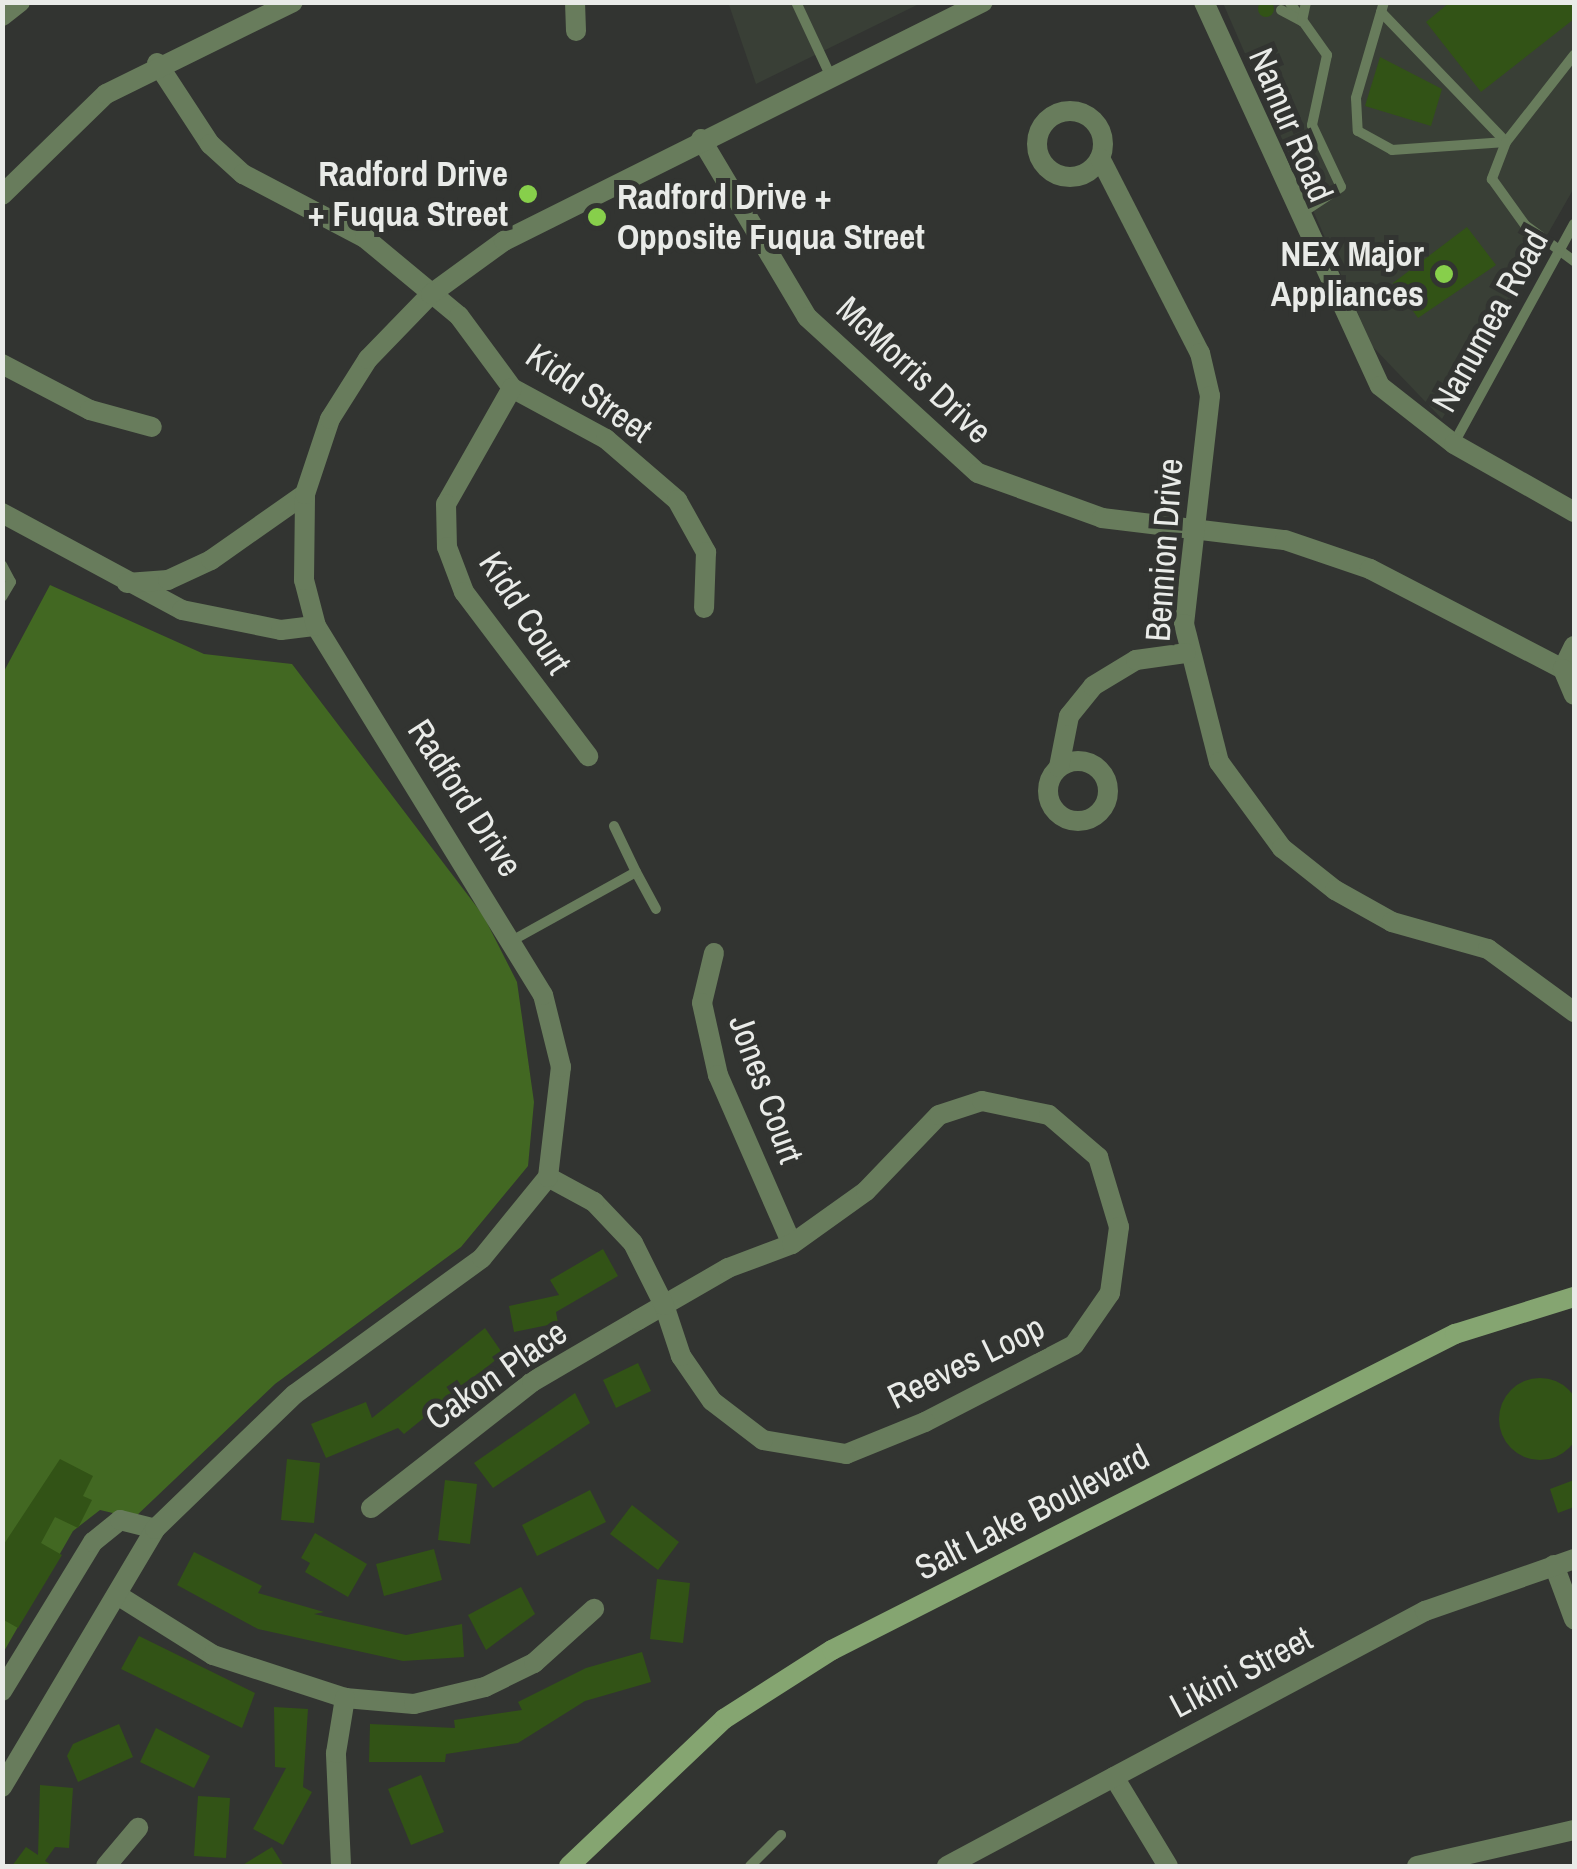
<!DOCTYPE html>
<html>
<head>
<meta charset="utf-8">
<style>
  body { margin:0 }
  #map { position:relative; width:1577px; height:1869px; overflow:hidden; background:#323431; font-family:"Archivo Narrow",sans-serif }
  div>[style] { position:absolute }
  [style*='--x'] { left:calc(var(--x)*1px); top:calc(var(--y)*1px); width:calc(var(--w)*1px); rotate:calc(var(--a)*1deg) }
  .built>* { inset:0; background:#393f36 }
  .green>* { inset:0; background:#426822 }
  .building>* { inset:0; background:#325316 }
  .round { border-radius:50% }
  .service>* { height:10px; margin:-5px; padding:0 5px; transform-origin:5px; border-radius:5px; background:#687c5c }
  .minor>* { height:20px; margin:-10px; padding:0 10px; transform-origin:10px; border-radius:10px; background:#687c5c }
  .minor>.ring { margin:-10px; padding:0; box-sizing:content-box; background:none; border:20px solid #687c5c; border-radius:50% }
  .tertiary>* { height:20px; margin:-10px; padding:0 10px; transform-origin:10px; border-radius:10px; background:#687c5c }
  .secondary>* { height:20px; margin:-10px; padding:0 10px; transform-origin:10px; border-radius:10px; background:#85a571 }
  .dots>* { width:28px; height:28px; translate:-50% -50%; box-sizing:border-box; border:5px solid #323431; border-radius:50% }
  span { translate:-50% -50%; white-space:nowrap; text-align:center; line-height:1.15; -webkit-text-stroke:10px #323431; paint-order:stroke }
  .street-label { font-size:35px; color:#e9ebe8 }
  .poi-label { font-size:35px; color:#e9ebe8; font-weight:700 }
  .right { translate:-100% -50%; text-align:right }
  .left { translate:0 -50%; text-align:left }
  .frame { position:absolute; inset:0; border:5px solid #e9ebe8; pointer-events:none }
</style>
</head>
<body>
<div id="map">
  <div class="built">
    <div style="clip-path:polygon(728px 2px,921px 3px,756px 84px)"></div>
    <div style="clip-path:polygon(1223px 3px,1574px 3px,1574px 188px,1442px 419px,1372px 346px)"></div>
  </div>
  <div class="green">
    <div style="clip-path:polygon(50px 585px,204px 654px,292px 664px,483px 915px,517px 982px,534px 1102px,528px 1166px,461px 1247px,275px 1384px,134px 1518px,100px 1510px,73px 1531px,3px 1653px,2px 675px)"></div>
  </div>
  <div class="building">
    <div class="round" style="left:1258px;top:1px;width:16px;height:16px"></div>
    <div style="clip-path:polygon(1450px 2px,1574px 2px,1574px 19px,1481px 92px,1426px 22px)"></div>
    <div style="clip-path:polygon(1380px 57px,1442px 89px,1431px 126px,1365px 106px)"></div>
    <div style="clip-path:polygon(1467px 227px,1496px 265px,1418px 318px,1393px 283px)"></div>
    <div style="clip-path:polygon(603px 1249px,618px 1276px,556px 1312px,558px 1323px,514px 1332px,509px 1306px,559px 1295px,550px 1280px)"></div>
    <div style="clip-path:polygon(485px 1328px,503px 1354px,404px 1434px,398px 1428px,326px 1458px,311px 1424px,366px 1402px,372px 1418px)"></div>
    <div style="clip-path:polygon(638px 1363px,651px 1391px,616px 1408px,603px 1380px)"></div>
    <div class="round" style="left:1499px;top:1378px;width:82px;height:82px"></div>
    <div style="clip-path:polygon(575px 1393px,590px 1423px,493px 1488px,474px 1463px)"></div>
    <div style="clip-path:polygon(60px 1459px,93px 1476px,83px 1496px,92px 1500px,78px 1528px,55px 1517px,41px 1543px,62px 1555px,18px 1628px,2px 1619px,2px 1547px)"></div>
    <div style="clip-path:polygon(287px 1459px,320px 1463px,314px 1523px,281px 1520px)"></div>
    <div style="clip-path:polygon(445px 1480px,477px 1484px,470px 1544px,438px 1540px)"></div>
    <div style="clip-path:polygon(1574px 1480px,1574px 1507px,1558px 1513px,1550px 1489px)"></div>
    <div style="clip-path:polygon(590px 1490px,606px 1522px,537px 1556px,522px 1525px)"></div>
    <div style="clip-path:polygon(632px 1505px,679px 1542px,658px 1570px,610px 1534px)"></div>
    <div style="clip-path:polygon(315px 1533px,367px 1564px,348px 1597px,305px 1572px,310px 1563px,301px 1558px)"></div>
    <div style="clip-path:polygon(434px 1549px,442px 1580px,384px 1596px,376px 1564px)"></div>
    <div style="clip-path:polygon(194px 1552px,262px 1586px,258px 1593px,324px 1612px,314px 1614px,406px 1635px,462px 1624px,464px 1657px,403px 1661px,258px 1629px,177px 1585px)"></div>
    <div style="clip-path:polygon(657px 1579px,690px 1583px,683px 1643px,650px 1639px)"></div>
    <div style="clip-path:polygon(521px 1587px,535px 1614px,486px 1650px,468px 1615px)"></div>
    <div style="clip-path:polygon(139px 1636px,255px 1693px,242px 1728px,121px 1669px)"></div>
    <div style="clip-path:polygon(642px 1652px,651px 1682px,585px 1701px,518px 1743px,446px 1754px,445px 1762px,369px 1762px,370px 1724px,455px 1728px,454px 1720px,522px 1710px,518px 1702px,586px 1668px)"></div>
    <div style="clip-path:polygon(274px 1707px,308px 1709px,303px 1787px,312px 1792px,283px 1845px,253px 1829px,286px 1768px,275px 1767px)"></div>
    <div style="clip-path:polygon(119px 1724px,133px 1757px,78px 1782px,67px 1756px,73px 1744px)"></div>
    <div style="clip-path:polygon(156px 1728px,210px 1756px,194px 1788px,140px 1762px)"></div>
    <div style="clip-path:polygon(421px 1775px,444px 1832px,411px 1845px,388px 1789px)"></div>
    <div style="clip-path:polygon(40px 1785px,73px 1788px,69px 1848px,55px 1847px,45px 1861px,53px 1866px,12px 1866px,26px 1847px,38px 1855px)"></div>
    <div style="clip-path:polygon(198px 1796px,230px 1798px,226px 1858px,194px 1856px)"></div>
    <div style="clip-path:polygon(272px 1847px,284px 1866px,241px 1866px)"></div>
  </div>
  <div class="service">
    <div style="--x:796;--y:2;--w:83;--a:65"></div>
    <div style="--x:1384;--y:2;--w:100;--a:106.3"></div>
    <div style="--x:1356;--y:98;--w:33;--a:87"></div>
    <div style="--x:1358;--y:131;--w:39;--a:29"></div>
    <div style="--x:1392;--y:150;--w:114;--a:-4"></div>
    <div style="--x:1290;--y:3;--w:64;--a:54.6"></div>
    <div style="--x:1327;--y:55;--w:72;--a:102.1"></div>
    <div style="--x:1312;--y:125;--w:68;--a:64.9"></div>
    <div style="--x:1341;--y:187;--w:49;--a:146.6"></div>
    <div style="--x:1281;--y:10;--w:24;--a:28"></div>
    <div style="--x:1302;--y:21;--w:19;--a:-78"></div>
    <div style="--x:1381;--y:12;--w:180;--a:46.1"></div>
    <div style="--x:1574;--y:55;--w:110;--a:128"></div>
    <div style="--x:1506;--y:142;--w:40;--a:111"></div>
    <div style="--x:1492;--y:179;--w:57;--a:54.3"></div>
    <div style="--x:1525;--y:225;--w:61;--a:36.3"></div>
    <div style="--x:1454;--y:443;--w:250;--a:-61.3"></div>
    <div style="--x:2;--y:565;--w:19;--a:62"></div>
    <div style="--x:11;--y:582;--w:17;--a:121"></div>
    <div style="--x:636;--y:872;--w:42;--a:61.6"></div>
    <div style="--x:515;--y:939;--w:138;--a:-29"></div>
    <div style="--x:636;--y:872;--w:51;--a:-115.6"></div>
    <div style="--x:750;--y:1866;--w:44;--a:-45"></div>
  </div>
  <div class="minor">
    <div style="--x:575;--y:2;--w:29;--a:88"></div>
    <div style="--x:1204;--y:2;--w:422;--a:65.4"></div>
    <div style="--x:1380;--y:386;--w:94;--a:38.1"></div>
    <div style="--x:1454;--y:444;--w:138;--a:29.5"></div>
    <div style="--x:2;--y:16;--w:23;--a:-38"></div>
    <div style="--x:157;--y:63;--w:97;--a:56.8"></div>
    <div style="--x:210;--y:144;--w:45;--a:42.3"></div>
    <div style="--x:243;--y:174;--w:138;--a:27.7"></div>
    <div style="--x:365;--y:238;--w:122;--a:39.7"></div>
    <div style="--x:459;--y:316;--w:89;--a:53.6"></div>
    <div style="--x:512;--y:388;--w:107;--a:28.5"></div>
    <div style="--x:606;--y:439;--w:94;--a:40.7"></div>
    <div style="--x:677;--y:500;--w:60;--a:60.9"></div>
    <div style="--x:706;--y:552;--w:56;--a:92"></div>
    <div class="ring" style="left:1037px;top:111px;width:46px;height:46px"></div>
    <div style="--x:701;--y:139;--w:207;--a:59.2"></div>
    <div style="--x:807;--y:317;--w:231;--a:42.4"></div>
    <div style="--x:978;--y:473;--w:132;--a:19.9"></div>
    <div style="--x:1102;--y:518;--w:184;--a:6.9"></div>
    <div style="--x:1285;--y:540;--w:90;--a:18.8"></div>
    <div style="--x:1370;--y:569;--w:217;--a:27.4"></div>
    <div style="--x:1100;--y:158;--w:219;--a:62.9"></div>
    <div style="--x:1200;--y:353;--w:44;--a:76.9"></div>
    <div style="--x:1210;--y:396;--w:229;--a:96.5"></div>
    <div style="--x:1184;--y:624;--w:142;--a:75.8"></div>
    <div style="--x:1219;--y:762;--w:107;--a:53.8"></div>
    <div style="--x:1282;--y:848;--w:68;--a:38.4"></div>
    <div style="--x:1335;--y:890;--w:65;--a:29.3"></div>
    <div style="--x:1392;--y:922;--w:100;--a:15.7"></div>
    <div style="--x:1488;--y:949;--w:107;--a:36.2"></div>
    <div style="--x:2;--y:195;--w:145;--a:-44.2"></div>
    <div style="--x:106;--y:94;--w:208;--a:-26.2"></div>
    <div style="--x:2;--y:364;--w:99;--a:27.6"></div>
    <div style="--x:90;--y:410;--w:64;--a:15.3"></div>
    <div style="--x:512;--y:388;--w:133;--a:119.6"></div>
    <div style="--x:446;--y:504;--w:43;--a:88.7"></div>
    <div style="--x:447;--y:547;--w:48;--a:69.3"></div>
    <div style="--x:464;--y:592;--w:206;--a:52.9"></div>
    <div style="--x:1574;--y:646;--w:25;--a:116"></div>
    <div style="--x:1563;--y:669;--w:28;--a:67"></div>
    <div class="ring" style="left:1048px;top:761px;width:40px;height:40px"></div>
    <div style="--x:1059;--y:767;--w:52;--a:-78.9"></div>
    <div style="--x:1069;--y:716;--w:38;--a:-51"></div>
    <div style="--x:1093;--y:686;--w:50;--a:-31.2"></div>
    <div style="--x:1136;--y:660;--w:50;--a:-8"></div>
    <div style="--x:714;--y:953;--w:51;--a:103.5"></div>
    <div style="--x:702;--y:1003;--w:74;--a:77.5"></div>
    <div style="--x:718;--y:1075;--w:184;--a:66.4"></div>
    <div style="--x:371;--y:1508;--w:204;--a:-38"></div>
    <div style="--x:532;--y:1382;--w:123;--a:-30.3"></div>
    <div style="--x:638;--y:1320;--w:30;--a:-30"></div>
    <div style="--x:664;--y:1305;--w:74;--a:-30"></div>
    <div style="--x:728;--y:1268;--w:68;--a:-20.6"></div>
    <div style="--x:792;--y:1244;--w:91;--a:-35.6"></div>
    <div style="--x:866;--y:1191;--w:105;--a:-46.2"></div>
    <div style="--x:939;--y:1115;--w:45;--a:-18"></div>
    <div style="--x:982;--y:1101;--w:68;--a:11.8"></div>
    <div style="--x:1049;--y:1115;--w:65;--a:40.6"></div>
    <div style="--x:1098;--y:1157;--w:73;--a:73.3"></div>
    <div style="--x:1119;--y:1227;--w:67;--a:97.8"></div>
    <div style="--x:1110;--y:1293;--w:63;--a:124.7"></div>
    <div style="--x:1074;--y:1345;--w:168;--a:152.7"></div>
    <div style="--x:925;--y:1422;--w:85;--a:157.9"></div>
    <div style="--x:846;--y:1454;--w:84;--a:-170.4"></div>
    <div style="--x:763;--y:1440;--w:64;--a:-142.6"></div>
    <div style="--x:712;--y:1401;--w:55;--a:-124.6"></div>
    <div style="--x:681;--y:1356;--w:54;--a:-108.4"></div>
    <div style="--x:664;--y:1305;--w:69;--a:-116.6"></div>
    <div style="--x:633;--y:1243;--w:57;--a:-133.6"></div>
    <div style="--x:594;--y:1202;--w:52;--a:-151.5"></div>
    <div style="--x:1554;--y:1565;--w:58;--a:69.7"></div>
    <div style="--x:119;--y:1596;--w:111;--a:32.1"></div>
    <div style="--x:213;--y:1655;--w:139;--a:18"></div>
    <div style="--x:345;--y:1698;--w:69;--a:5"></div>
    <div style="--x:414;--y:1704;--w:73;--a:-13.5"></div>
    <div style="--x:485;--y:1687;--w:55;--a:-26.1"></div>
    <div style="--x:534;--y:1663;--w:81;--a:-42"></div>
    <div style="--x:2;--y:1691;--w:175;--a:-58.6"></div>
    <div style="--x:93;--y:1542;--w:35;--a:-39"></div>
    <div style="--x:120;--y:1520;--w:36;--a:14"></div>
    <div style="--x:1114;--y:1777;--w:104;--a:58.8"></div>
    <div style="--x:341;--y:1865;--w:112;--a:-92.6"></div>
    <div style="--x:336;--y:1753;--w:56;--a:-80.7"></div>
    <div style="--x:106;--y:1866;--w:50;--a:-49.9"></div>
    <div style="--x:947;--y:1866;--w:542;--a:-28.08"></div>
    <div style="--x:1425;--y:1611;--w:158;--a:-19.2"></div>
    <div style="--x:1417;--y:1866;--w:161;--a:-12.9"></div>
  </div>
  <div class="tertiary">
    <div style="--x:2;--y:513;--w:204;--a:28.3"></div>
    <div style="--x:182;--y:610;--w:101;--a:11.4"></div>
    <div style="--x:281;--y:630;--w:35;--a:-7"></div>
    <div style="--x:127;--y:583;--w:41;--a:-4.2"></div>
    <div style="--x:168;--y:580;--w:47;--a:-24.9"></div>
    <div style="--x:211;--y:560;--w:115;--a:-35.1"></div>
    <div style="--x:2;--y:1787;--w:300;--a:-59.3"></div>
    <div style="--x:155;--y:1529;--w:194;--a:-44"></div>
    <div style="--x:295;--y:1394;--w:231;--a:-36"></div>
    <div style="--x:482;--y:1258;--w:104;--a:-50.8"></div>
    <div style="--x:548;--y:1177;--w:111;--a:-83.3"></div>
    <div style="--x:561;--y:1067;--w:74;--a:-104"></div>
    <div style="--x:543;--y:995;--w:433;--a:-121.6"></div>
    <div style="--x:316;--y:626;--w:48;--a:-104.6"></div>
    <div style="--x:304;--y:580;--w:86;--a:-89.3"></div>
    <div style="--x:305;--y:494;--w:79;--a:-71.6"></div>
    <div style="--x:330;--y:419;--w:71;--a:-57.7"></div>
    <div style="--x:368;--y:359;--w:91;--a:-45.9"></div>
    <div style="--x:431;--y:294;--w:90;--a:-36"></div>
    <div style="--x:504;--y:241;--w:535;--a:-26.52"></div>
  </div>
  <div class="secondary">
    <div style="--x:569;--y:1866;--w:214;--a:-43.5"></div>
    <div style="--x:724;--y:1719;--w:128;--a:-32.6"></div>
    <div style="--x:832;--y:1650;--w:699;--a:-26.9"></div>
    <div style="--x:1455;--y:1334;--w:125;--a:-17.3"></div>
  </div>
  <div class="dots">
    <div style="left:528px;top:194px;background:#87cf4b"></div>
    <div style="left:597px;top:217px;background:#87cf4b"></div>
    <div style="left:1444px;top:274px;background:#87cf4b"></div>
  </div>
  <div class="street-label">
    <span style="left:1291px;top:125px;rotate:67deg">Namur Road</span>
    <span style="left:1490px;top:321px;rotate:-61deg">Nanumea Road</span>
    <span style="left:914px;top:370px;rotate:43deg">McMorris Drive</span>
    <span style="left:589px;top:393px;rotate:35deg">Kidd Street</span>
    <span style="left:1164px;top:550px;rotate:-86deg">Bennion Drive</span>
    <span style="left:525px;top:613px;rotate:57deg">Kidd Court</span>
    <span style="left:465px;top:798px;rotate:57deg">Radford Drive</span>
    <span style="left:766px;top:1089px;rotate:70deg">Jones Court</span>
    <span style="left:966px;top:1362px;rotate:-26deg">Reeves Loop</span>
    <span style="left:496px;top:1375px;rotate:-35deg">Cakon Place</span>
    <span style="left:1032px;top:1512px;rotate:-27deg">Salt Lake Boulevard</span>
    <span style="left:1241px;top:1672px;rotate:-28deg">Likini Street</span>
  </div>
  <div class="poi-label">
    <span class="right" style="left:508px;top:194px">Radford Drive<br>+ Fuqua Street</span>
    <span class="left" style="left:617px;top:217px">Radford Drive +<br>Opposite Fuqua Street</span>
    <span class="right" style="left:1424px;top:274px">NEX Major<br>Appliances</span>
  </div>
  <div class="frame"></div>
</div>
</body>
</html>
